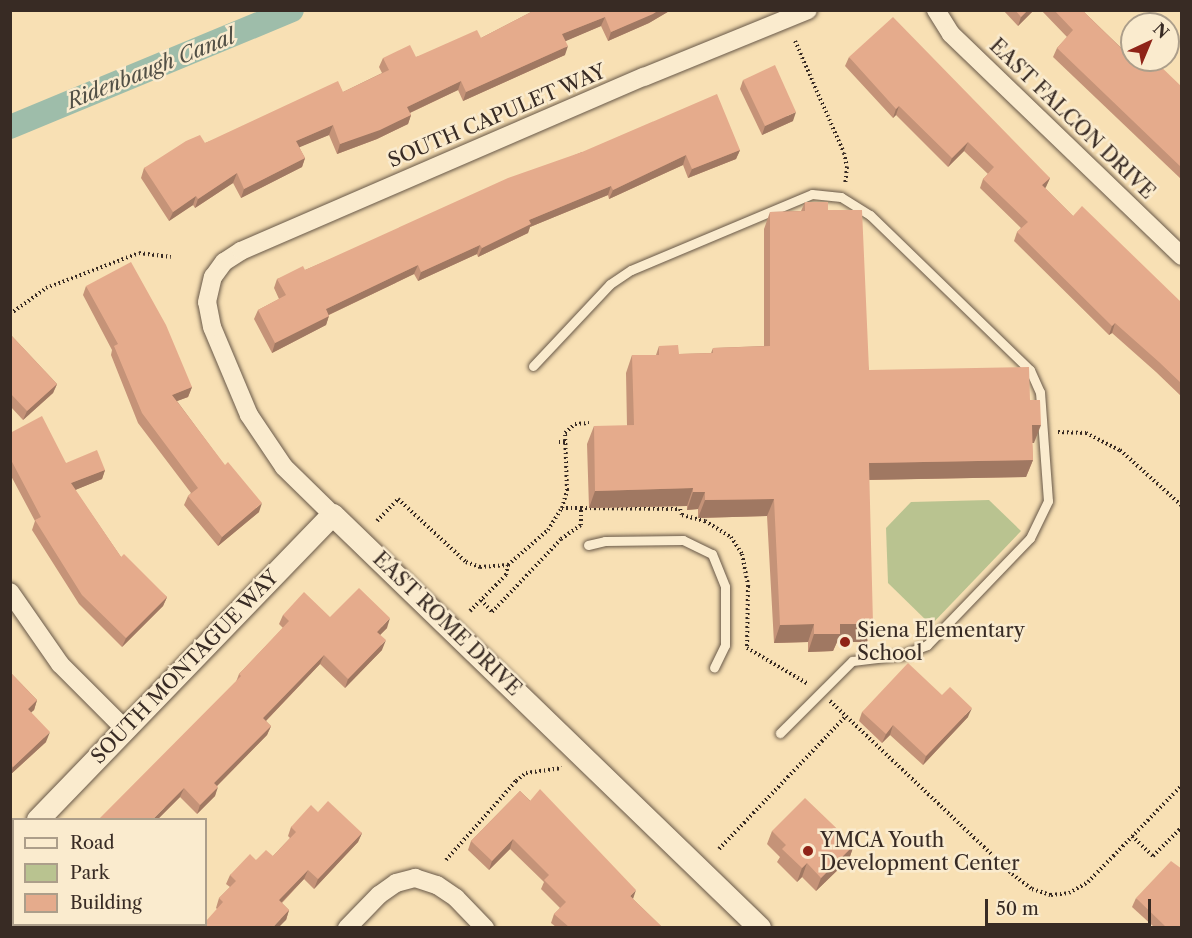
<!DOCTYPE html>
<html>
<head>
<meta charset="utf-8">
<style>
  body { margin:0 }
  #map { position:relative; width:1192px; height:938px; overflow:hidden; background:#f8e0b4; font-family:"Libre Caslon Text",serif }
  div>[style] { position:absolute }
  [style*='--x'] { left:calc(var(--x)*1px); top:calc(var(--y)*1px); width:calc(var(--w)*1px); rotate:calc(var(--a)*1deg) }
  .green>* { inset:0; background:#b9c390 }
  .canal>* { height:24px; margin:-12px; padding:0 12px; transform-origin:12px; border-radius:12px; background:#9ebdaa }
  .path>* { height:4px; margin-top:-2px; transform-origin:0; background:repeating-linear-gradient(90deg,#382b24 0 1.5px,transparent 0 4.5px) }
  .roads { filter:drop-shadow(0 0 2px #685848) drop-shadow(0 0 2px #685848) }
  .service>* { height:9px; margin:-4.5px; padding:0 4.5px; transform-origin:4.5px; border-radius:4.5px; background:#faebce }
  .minor>* { height:18px; margin:-9px; padding:0 9px; transform-origin:9px; border-radius:9px; background:#faebce }
  .tertiary>* { height:22px; margin:-11px; padding:0 11px; transform-origin:11px; border-radius:11px; background:#faebce }
  .wall>* { inset:0; background:#c59378 }
  .shaded-wall>* { inset:0; background:#a07862 }
  .building>* { inset:0; background:#e5ab8c }
  .dots>* { width:16px; height:16px; translate:-50% -50%; box-sizing:border-box; border:3px solid #faebce; border-radius:50% }
  span { translate:-50% -50%; white-space:nowrap; text-align:center; line-height:1.15; -webkit-text-stroke:5px #faebce; paint-order:stroke }
  .street-label { font-size:20px; color:#382b24 }
  .poi-label { font-size:20px; color:#382b24 }
  .left { translate:0 -50%; text-align:left }
  .water-label { font-size:21px; color:#525046; font-style:italic }
  .frame { position:absolute; inset:0; border:12px solid #382b24; pointer-events:none }
  .legend { position:absolute; left:12px; top:818px; width:195px; height:108px; box-sizing:border-box; background:#faebce; border:2px solid #ac9e8a; margin:0; padding:8px 10px; list-style:none; font-size:18px; color:#382b24 }
  .legend li { display:flex; align-items:center; gap:12px; height:30px }
  .legend b { width:30px; border:2px solid #ac9e8a }
  .north { position:absolute; left:1120px; top:12px; width:60px; height:60px; box-sizing:border-box; background:#faebce; border:2px solid #ac9e8a; border-radius:50%; rotate:44deg; font-size:16px; font-weight:700; line-height:24px; text-align:center; color:#382b24 }
  .north::after { content:''; display:block; margin:auto; width:21px; height:27px; background:#8f2418; clip-path:polygon(50% 0,100% 100%,50% 72%,0 100%) }
  .scale { position:absolute; left:985px; top:899px; width:166px; height:27px; box-sizing:border-box; border:3px solid #382b24; border-top:0; padding-left:8px; font-size:18px; line-height:21px; white-space:nowrap; color:#382b24; -webkit-text-stroke:4px #faebce; paint-order:stroke }
</style>
</head>
<body>
<div id="map">
  <div class="green">
    <div style="clip-path:polygon(989px 500px,1021px 531px,931px 625px,888px 583px,886px 528px,911px 502px)"></div>
  </div>
  <div class="canal">
    <div style="--x:10;--y:127;--w:305;--a:-22.5"></div>
  </div>
  <div class="path">
    <div style="--x:795;--y:41;--w:122;--a:66.4"></div>
    <div style="--x:844;--y:153;--w:14;--a:78"></div>
    <div style="--x:847;--y:167;--w:18;--a:96"></div>
    <div style="--x:10;--y:314;--w:44;--a:-35.8"></div>
    <div style="--x:46;--y:288;--w:99;--a:-20.6"></div>
    <div style="--x:139;--y:253;--w:32;--a:7"></div>
    <div style="--x:1058;--y:432;--w:28;--a:2"></div>
    <div style="--x:1086;--y:433;--w:38;--a:27"></div>
    <div style="--x:1120;--y:450;--w:84;--a:42.1"></div>
    <div style="--x:559;--y:442;--w:7;--a:0"></div>
    <div style="--x:581;--y:508;--w:99;--a:0.6"></div>
    <div style="--x:680;--y:509;--w:6;--a:72"></div>
    <div style="--x:682;--y:515;--w:24;--a:15"></div>
    <div style="--x:705;--y:521;--w:31;--a:32"></div>
    <div style="--x:731;--y:537;--w:20;--a:57"></div>
    <div style="--x:742;--y:554;--w:33;--a:79"></div>
    <div style="--x:748;--y:586;--w:62;--a:90.9"></div>
    <div style="--x:747;--y:648;--w:71;--a:30.5"></div>
    <div style="--x:377;--y:521;--w:30;--a:-46"></div>
    <div style="--x:398;--y:499;--w:93;--a:42.8"></div>
    <div style="--x:466;--y:562;--w:15;--a:20"></div>
    <div style="--x:480;--y:567;--w:28;--a:-4"></div>
    <div style="--x:508;--y:565;--w:53;--a:-41.2"></div>
    <div style="--x:548;--y:530;--w:26;--a:-58"></div>
    <div style="--x:562;--y:508;--w:19;--a:-74"></div>
    <div style="--x:567;--y:490;--w:57;--a:-92"></div>
    <div style="--x:565;--y:433;--w:13;--a:-42"></div>
    <div style="--x:575;--y:424;--w:14;--a:-4"></div>
    <div style="--x:481;--y:600;--w:16;--a:47"></div>
    <div style="--x:492;--y:612;--w:100;--a:-46.6"></div>
    <div style="--x:561;--y:539;--w:24;--a:-35"></div>
    <div style="--x:581;--y:525;--w:17;--a:-90"></div>
    <div style="--x:581;--y:508;--w:19;--a:180"></div>
    <div style="--x:470;--y:611;--w:51;--a:-45"></div>
    <div style="--x:506;--y:575;--w:10;--a:-79"></div>
    <div style="--x:830;--y:701;--w:251;--a:43.5"></div>
    <div style="--x:1012;--y:874;--w:25;--a:37"></div>
    <div style="--x:1032;--y:889;--w:20;--a:18"></div>
    <div style="--x:1051;--y:895;--w:18;--a:-6"></div>
    <div style="--x:1069;--y:893;--w:22;--a:-30"></div>
    <div style="--x:1088;--y:882;--w:135;--a:-45.9"></div>
    <div style="--x:1132;--y:836;--w:29;--a:44"></div>
    <div style="--x:1153;--y:856;--w:41;--a:-45"></div>
    <div style="--x:719;--y:849;--w:184;--a:-46.3"></div>
    <div style="--x:446;--y:860;--w:106;--a:-48.5"></div>
    <div style="--x:516;--y:781;--w:13;--a:-39"></div>
    <div style="--x:526;--y:773;--w:36;--a:-8"></div>
  </div>
  <div class="roads">
    <div class="service">
      <div style="--x:533;--y:366;--w:112;--a:-46.8"></div>
      <div style="--x:610;--y:284;--w:25;--a:-34"></div>
      <div style="--x:631;--y:270;--w:196;--a:-22.8"></div>
      <div style="--x:812;--y:194;--w:29;--a:6"></div>
      <div style="--x:841;--y:197;--w:34;--a:32"></div>
      <div style="--x:870;--y:215;--w:223;--a:44.1"></div>
      <div style="--x:1030;--y:370;--w:24;--a:66"></div>
      <div style="--x:1040;--y:392;--w:109;--a:85.8"></div>
      <div style="--x:1048;--y:501;--w:41;--a:115.9"></div>
      <div style="--x:1030;--y:538;--w:149;--a:133.9"></div>
      <div style="--x:927;--y:645;--w:27;--a:158"></div>
      <div style="--x:902;--y:655;--w:50;--a:173.2"></div>
      <div style="--x:852;--y:661;--w:102;--a:135"></div>
      <div style="--x:588;--y:545;--w:17;--a:-13"></div>
      <div style="--x:605;--y:541;--w:78;--a:-0.7"></div>
      <div style="--x:683;--y:540;--w:32;--a:26"></div>
      <div style="--x:712;--y:554;--w:35;--a:68"></div>
      <div style="--x:725;--y:587;--w:58;--a:90"></div>
      <div style="--x:725;--y:645;--w:25;--a:116"></div>
    </div>
    <div class="minor">
      <div style="--x:936;--y:10;--w:28;--a:58"></div>
      <div style="--x:951;--y:34;--w:320;--a:43.9"></div>
      <div style="--x:333;--y:515;--w:69;--a:-135.6"></div>
      <div style="--x:284;--y:467;--w:63;--a:-123.9"></div>
      <div style="--x:249;--y:415;--w:95;--a:-112.8"></div>
      <div style="--x:212;--y:327;--w:25;--a:-101"></div>
      <div style="--x:207;--y:302;--w:26;--a:-77"></div>
      <div style="--x:213;--y:277;--w:19;--a:-54"></div>
      <div style="--x:224;--y:262;--w:20;--a:-33"></div>
      <div style="--x:241;--y:251;--w:439;--a:-23.4"></div>
      <div style="--x:644;--y:77;--w:177;--a:-22.2"></div>
      <div style="--x:10;--y:592;--w:88;--a:55.2"></div>
      <div style="--x:60;--y:664;--w:92;--a:45"></div>
      <div style="--x:347;--y:928;--w:46;--a:-45.9"></div>
      <div style="--x:379;--y:895;--w:21;--a:-35"></div>
      <div style="--x:396;--y:883;--w:20;--a:-15"></div>
      <div style="--x:415;--y:878;--w:23;--a:18"></div>
      <div style="--x:437;--y:885;--w:23;--a:34"></div>
      <div style="--x:456;--y:898;--w:42;--a:46"></div>
    </div>
    <div class="tertiary">
      <div style="--x:38;--y:820;--w:424;--a:-46"></div>
      <div style="--x:333;--y:515;--w:594;--a:44.05"></div>
      <div style="--x:10;--y:848;--w:5;--a:-37"></div>
    </div>
  </div>
  <div class="wall">
    <div style="clip-path:polygon(535px 10px,671px 10px,649px 23px,608px 41px,601px 26px,565px 41px,565px 55px,463px 101px,458px 90px,410px 113px,411px 115px,408px 124px,377px 139px,337px 154px,329px 135px,299px 147px,305px 158px,302px 167px,241px 198px,233px 183px,195px 208px,193px 205px,169px 221px,141px 178px,144px 168px,205px 143px,343px 92px,382px 73px,379px 67px,383px 58px,416px 57px,481px 38px)"></div>
    <div style="clip-path:polygon(1003px 10px,1034px 10px,1018px 26px)"></div>
    <div style="clip-path:polygon(1041px 10px,1082px 10px,1141px 67px,1182px 87px,1182px 180px,1053px 57px,1057px 48px,1067px 37px)"></div>
    <div style="clip-path:polygon(849px 57px,1050px 178px,1045px 188px,1073px 216px,1182px 303px,1182px 397px,1156px 372px,1112px 333px,1109px 335px,1014px 241px,1017px 232px,1021px 228px,980px 188px,983px 179px,988px 174px,964px 151px,948px 167px,896px 115px,893px 118px,845px 66px)"></div>
    <div style="clip-path:polygon(743px 80px,793px 121px,762px 135px,740px 89px)"></div>
    <div style="clip-path:polygon(740px 150px,736px 159px,688px 178px,683px 165px,609px 199px,608px 195px,530px 227px,528px 233px,478px 257px,477px 254px,418px 281px,414px 274px,329px 315px,326px 325px,272px 353px,254px 319px,258px 310px,279px 299px,274px 288px,277px 279px,305px 270px,582px 152px)"></div>
    <div style="clip-path:polygon(805px 202px,828px 210px,869px 370px,1030px 400px,1034px 443px,1032px 443px,1033px 460px,1026px 477px,869px 480px,867px 642px,837px 642px,833px 651px,808px 652px,808px 642px,774px 643px,767px 516px,698px 518px,698px 509px,687px 510px,687px 506px,589px 508px,587px 444px,594px 426px,627px 426px,626px 373px,632px 355px,656px 355px,659px 346px,679px 354px,711px 353px,713px 348px,764px 346px,764px 229px,770px 212px,801px 211px)"></div>
    <div style="clip-path:polygon(86px 286px,192px 387px,188px 397px,177px 401px,259px 512px,218px 546px,184px 505px,188px 496px,191px 493px,138px 423px,111px 355px,112px 350px,83px 295px)"></div>
    <div style="clip-path:polygon(10px 334px,57px 384px,53px 393px,23px 420px,10px 406px)"></div>
    <div style="clip-path:polygon(10px 433px,66px 463px,105px 470px,102px 479px,75px 490px,121px 557px,167px 597px,163px 606px,122px 647px,79px 604px,32px 530px,35px 521px,10px 474px)"></div>
    <div style="clip-path:polygon(283px 615px,330px 617px,387px 628px,380px 635px,382px 650px,345px 688px,320px 664px,266px 721px,271px 726px,267px 735px,217px 786px,215px 796px,197px 814px,180px 797px,158px 819px,236px 682px,239px 674px,283px 628px,279px 624px)"></div>
    <div style="clip-path:polygon(10px 672px,37px 700px,34px 710px,31px 712px,46px 742px,10px 775px)"></div>
    <div style="clip-path:polygon(942px 695px,968px 717px,923px 765px,890px 735px,882px 743px,859px 721px,862px 712px)"></div>
    <div style="clip-path:polygon(520px 791px,633px 899px,662px 927px,556px 927px,551px 923px,554px 914px,560px 908px,541px 889px,544px 882px,510px 849px,489px 870px,468px 850px,471px 841px)"></div>
    <div style="clip-path:polygon(318px 812px,362px 833px,358px 842px,314px 889px,304px 879px,282px 903px,289px 910px,286px 920px,217px 909px,216px 908px,219px 898px,230px 887px,226px 884px,230px 875px,256px 860px,273px 856px,290px 838px,288px 836px,291px 827px)"></div>
    <div style="clip-path:polygon(772px 831px,854px 845px,849px 859px,816px 891px,802px 877px,797px 882px,777px 862px,780px 857px,767px 844px)"></div>
    <div style="clip-path:polygon(1136px 898px,1182px 927px,1154px 927px,1132px 907px)"></div>
  </div>
  <div class="shaded-wall">
    <div style="clip-path:polygon(659px 10px,671px 10px,649px 23px,608px 41px,611px 32px)"></div>
    <div style="clip-path:polygon(1028px 10px,1034px 10px,1018px 26px,1021px 17px)"></div>
    <div style="clip-path:polygon(605px 17px,601px 26px,559px 44px,562px 34px)"></div>
    <div style="clip-path:polygon(568px 46px,565px 55px,463px 101px,466px 92px)"></div>
    <div style="clip-path:polygon(461px 81px,458px 90px,403px 116px,407px 107px)"></div>
    <div style="clip-path:polygon(899px 106px,896px 115px,893px 118px,896px 109px)"></div>
    <div style="clip-path:polygon(796px 112px,793px 121px,762px 135px,765px 126px)"></div>
    <div style="clip-path:polygon(411px 115px,408px 124px,377px 139px,337px 154px,340px 144px)"></div>
    <div style="clip-path:polygon(333px 125px,329px 135px,293px 150px,296px 141px)"></div>
    <div style="clip-path:polygon(968px 142px,964px 151px,948px 167px,952px 158px)"></div>
    <div style="clip-path:polygon(740px 150px,736px 159px,688px 178px,692px 169px)"></div>
    <div style="clip-path:polygon(686px 155px,683px 165px,609px 199px,613px 190px)"></div>
    <div style="clip-path:polygon(305px 158px,302px 167px,241px 198px,244px 189px)"></div>
    <div style="clip-path:polygon(237px 173px,233px 183px,195px 208px,198px 199px)"></div>
    <div style="clip-path:polygon(1050px 178px,1046px 187px,1039px 195px,1042px 185px)"></div>
    <div style="clip-path:polygon(611px 186px,608px 195px,530px 227px,528px 233px,478px 257px,482px 248px,529px 220px)"></div>
    <div style="clip-path:polygon(196px 196px,193px 205px,169px 221px,173px 212px)"></div>
    <div style="clip-path:polygon(480px 245px,477px 254px,418px 281px,421px 272px)"></div>
    <div style="clip-path:polygon(418px 265px,414px 274px,322px 318px,326px 309px)"></div>
    <div style="clip-path:polygon(329px 316px,326px 325px,272px 353px,275px 343px)"></div>
    <div style="clip-path:polygon(1115px 323px,1112px 333px,1109px 335px,1112px 326px)"></div>
    <div style="clip-path:polygon(57px 384px,53px 393px,23px 420px,27px 411px)"></div>
    <div style="clip-path:polygon(192px 387px,188px 397px,169px 404px,172px 395px)"></div>
    <div style="clip-path:polygon(1032px 425px,1041px 425px,1034px 443px,1025px 443px)"></div>
    <div style="clip-path:polygon(1033px 460px,1026px 477px,862px 480px,869px 463px)"></div>
    <div style="clip-path:polygon(105px 470px,102px 479px,68px 493px,71px 483px)"></div>
    <div style="clip-path:polygon(693px 488px,687px 506px,589px 508px,595px 491px)"></div>
    <div style="clip-path:polygon(693px 492px,705px 492px,698px 509px,687px 510px)"></div>
    <div style="clip-path:polygon(774px 499px,767px 516px,698px 518px,705px 500px)"></div>
    <div style="clip-path:polygon(262px 503px,259px 512px,218px 546px,222px 537px)"></div>
    <div style="clip-path:polygon(167px 597px,163px 606px,122px 647px,126px 638px)"></div>
    <div style="clip-path:polygon(390px 618px,387px 628px,374px 641px,377px 632px)"></div>
    <div style="clip-path:polygon(814px 624px,808px 642px,774px 643px,780px 625px)"></div>
    <div style="clip-path:polygon(840px 624px,873px 624px,867px 642px,837px 642px,833px 651px,808px 652px,814px 634px)"></div>
    <div style="clip-path:polygon(386px 640px,382px 650px,345px 688px,348px 679px)"></div>
    <div style="clip-path:polygon(324px 655px,320px 664px,260px 727px,263px 718px)"></div>
    <div style="clip-path:polygon(37px 700px,34px 710px,25px 718px,28px 709px)"></div>
    <div style="clip-path:polygon(972px 708px,968px 717px,923px 765px,926px 756px)"></div>
    <div style="clip-path:polygon(893px 725px,890px 735px,882px 743px,886px 734px)"></div>
    <div style="clip-path:polygon(271px 726px,267px 735px,211px 792px,214px 783px)"></div>
    <div style="clip-path:polygon(50px 732px,46px 742px,10px 775px,13px 767px)"></div>
    <div style="clip-path:polygon(218px 787px,215px 796px,197px 814px,200px 805px)"></div>
    <div style="clip-path:polygon(184px 788px,180px 797px,158px 819px,153px 819px)"></div>
    <div style="clip-path:polygon(362px 833px,358px 842px,314px 889px,318px 879px)"></div>
    <div style="clip-path:polygon(513px 839px,510px 849px,489px 870px,492px 861px)"></div>
    <div style="clip-path:polygon(854px 845px,849px 859px,816px 891px,821px 878px)"></div>
    <div style="clip-path:polygon(807px 863px,802px 877px,797px 882px,802px 868px)"></div>
    <div style="clip-path:polygon(308px 870px,304px 879px,275px 909px,279px 900px)"></div>
    <div style="clip-path:polygon(636px 890px,633px 899px,630px 896px)"></div>
    <div style="clip-path:polygon(289px 910px,286px 920px,279px 927px,273px 927px)"></div>
    <div style="clip-path:polygon(68px 924px,73px 924px,70px 927px,65px 927px)"></div>
  </div>
  <div class="building">
    <div style="clip-path:polygon(535px 10px,659px 10px,653px 14px,611px 32px,605px 17px,562px 34px,568px 46px,466px 92px,461px 81px,407px 107px,411px 115px,380px 130px,340px 144px,333px 125px,296px 141px,305px 158px,244px 189px,237px 173px,198px 199px,196px 196px,173px 212px,144px 168px,186px 141px,200px 135px,205px 143px,338px 81px,343px 92px,389px 70px,383px 58px,410px 45px,416px 57px,477px 30px,481px 38px)"></div>
    <div style="clip-path:polygon(1015px 10px,1028px 10px,1021px 17px)"></div>
    <div style="clip-path:polygon(1054px 10px,1082px 10px,1132px 59px,1132px 60px,1133px 60px,1141px 67px,1148px 60px,1154px 60px,1182px 87px,1182px 168px,1057px 48px,1073px 30px)"></div>
    <div style="clip-path:polygon(893px 17px,1050px 178px,1042px 185px,1073px 216px,1082px 206px,1182px 303px,1182px 384px,1159px 362px,1115px 323px,1112px 326px,1017px 232px,1028px 222px,983px 179px,994px 167px,968px 142px,952px 158px,899px 106px,896px 109px,849px 57px)"></div>
    <div style="clip-path:polygon(775px 65px,796px 112px,765px 126px,743px 80px)"></div>
    <div style="clip-path:polygon(717px 94px,740px 150px,692px 169px,686px 155px,613px 190px,611px 186px,529px 220px,531px 224px,482px 248px,480px 245px,421px 272px,418px 265px,326px 309px,329px 316px,275px 343px,258px 310px,286px 295px,277px 279px,303px 266px,305px 270px,508px 178px,582px 152px)"></div>
    <div style="clip-path:polygon(805px 202px,828px 202px,828px 210px,862px 210px,869px 370px,1029px 367px,1030px 400px,1040px 400px,1041px 425px,1032px 425px,1033px 460px,869px 463px,873px 624px,840px 624px,840px 634px,814px 634px,814px 624px,780px 625px,774px 499px,705px 500px,705px 492px,693px 492px,693px 488px,595px 491px,594px 426px,634px 425px,632px 355px,659px 355px,659px 346px,678px 345px,679px 354px,713px 353px,713px 348px,770px 346px,770px 212px,805px 211px)"></div>
    <div style="clip-path:polygon(131px 262px,166px 325px,192px 387px,172px 395px,225px 465px,228px 462px,262px 503px,222px 537px,188px 496px,198px 488px,142px 413px,114px 346px,118px 344px,86px 286px)"></div>
    <div style="clip-path:polygon(10px 334px,57px 384px,27px 411px,10px 393px)"></div>
    <div style="clip-path:polygon(42px 416px,66px 463px,97px 450px,105px 470px,71px 483px,121px 557px,124px 554px,167px 597px,126px 638px,82px 595px,35px 520px,41px 517px,10px 458px,10px 433px)"></div>
    <div style="clip-path:polygon(359px 588px,390px 618px,377px 632px,386px 640px,348px 679px,324px 655px,263px 718px,271px 726px,214px 783px,218px 787px,200px 805px,184px 788px,153px 819px,99px 819px,241px 676px,239px 674px,289px 621px,283px 615px,304px 592px,330px 617px)"></div>
    <div style="clip-path:polygon(908px 663px,942px 695px,950px 687px,972px 708px,926px 756px,893px 725px,886px 734px,862px 712px)"></div>
    <div style="clip-path:polygon(10px 672px,37px 700px,28px 709px,50px 732px,13px 767px,10px 764px)"></div>
    <div style="clip-path:polygon(540px 789px,636px 890px,630px 896px,662px 927px,569px 927px,554px 914px,566px 902px,544px 880px,549px 875px,513px 839px,492px 861px,471px 841px,520px 791px,530px 801px)"></div>
    <div style="clip-path:polygon(805px 798px,854px 845px,821px 878px,807px 863px,802px 868px,782px 849px,786px 845px,772px 831px)"></div>
    <div style="clip-path:polygon(328px 801px,362px 833px,318px 879px,308px 870px,279px 900px,289px 910px,273px 927px,200px 927px,202px 924px,206px 924px,206px 921px,223px 902px,219px 898px,236px 881px,230px 875px,250px 854px,256px 860px,266px 850px,273px 856px,296px 832px,291px 827px,311px 805px,318px 812px)"></div>
    <div style="clip-path:polygon(1171px 861px,1182px 869px,1182px 927px,1166px 927px,1136px 898px)"></div>
    <div style="clip-path:polygon(14px 907px,14px 924px,68px 924px,65px 927px,10px 927px,10px 910px)"></div>
  </div>
  <div class="dots">
    <div style="left:845px;top:642px;background:#8f2418"></div>
    <div style="left:808px;top:851px;background:#8f2418"></div>
  </div>
  <div class="street-label">
    <span style="left:497px;top:116px;rotate:-23deg">SOUTH CAPULET WAY</span>
    <span style="left:1072px;top:119px;rotate:44deg">EAST FALCON DRIVE</span>
    <span style="left:447px;top:624px;rotate:44deg">EAST ROME DRIVE</span>
    <span style="left:185px;top:667px;rotate:-46deg">SOUTH MONTAGUE WAY</span>
  </div>
  <div class="poi-label">
    <span class="left" style="left:857px;top:642px">Siena Elementary<br>School</span>
    <span class="left" style="left:820px;top:852px">YMCA Youth<br>Development Center</span>
  </div>
  <div class="water-label">
    <span style="left:151px;top:69px;rotate:-22deg">Ridenbaugh Canal</span>
  </div>
  <div class="frame"></div>
  <ul class="legend">
  <li><b style="height:8px;background:#faebce"></b>Road</li>
  <li><b style="height:16px;background:#b9c390"></b>Park</li>
  <li><b style="height:16px;background:#e5ab8c"></b>Building</li>
  </ul>
  <div class="north">N</div>
  <div class="scale">50 m</div>
</div>
</body>
</html>
